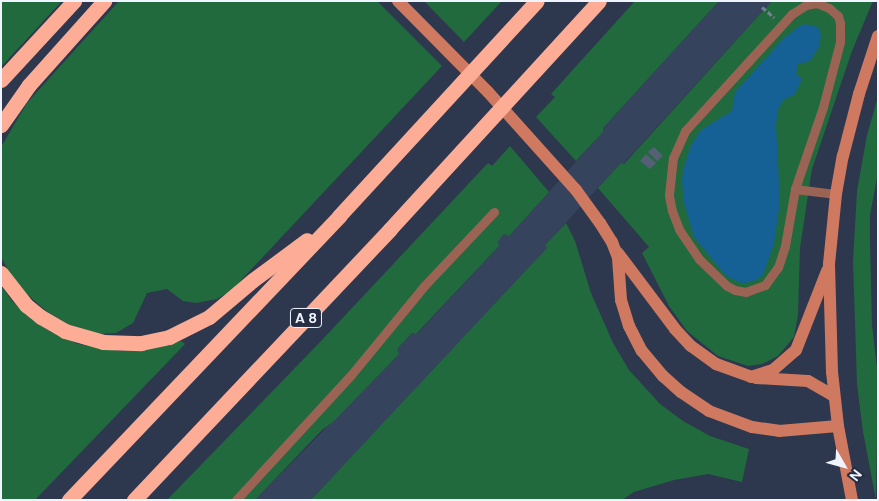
<!DOCTYPE html>
<html>
<head>
<meta charset="utf-8">
<style>
  body { margin:0 }
  #map { position:relative; width:879px; height:501px; overflow:hidden; background:#2d374d; font-family:"DM Sans",sans-serif }
  div>[style] { position:absolute }
  [style*='--x'] { left:calc(var(--x)*1px); top:calc(var(--y)*1px); width:calc(var(--w)*1px); rotate:calc(var(--a)*1deg) }
  .built>* { inset:0; background:#36435d }
  .green>* { inset:0; background:#216a3e }
  .water>* { inset:0; background:#156094 }
  .building>* { inset:0; background:#556077 }
  .path>* { height:3px; margin-top:-1.5px; transform-origin:0; background:repeating-linear-gradient(90deg,#788092 0 5px,transparent 0 7.5px) }
  .service>* { height:9px; margin:-4.5px; padding:0 4.5px; transform-origin:4.5px; border-radius:4.5px; background:#9a6353 }
  .secondary>* { height:12px; margin:-6px; padding:0 6px; transform-origin:6px; border-radius:6px; background:#cf7960 }
  .motorway>* { height:15px; margin:-7.5px; padding:0 7.5px; transform-origin:7.5px; border-radius:7.5px; background:#fdac95 }
  span { translate:-50% -50%; white-space:nowrap; text-align:center; line-height:1.15; -webkit-text-stroke:4px #242d42; paint-order:stroke }
  .shield-label span { padding:1px 4px; background:#242d42; border:1px solid; border-radius:4px; -webkit-text-stroke-width:0 }
  .shield-label { font-size:14px; color:#eff4ff; font-weight:700 }
  .frame { position:absolute; inset:0; border:2px solid #eff4ff; pointer-events:none }
  .north { position:absolute; left:819px; top:441px; width:50px; height:50px; -webkit-text-stroke:4px #242d42; paint-order:stroke; rotate:128deg; font-size:14px; font-weight:700; line-height:20px; text-align:center; color:#eff4ff }
  .north::after { content:''; display:block; margin:auto; width:18px; height:22px; background:#eff4ff; clip-path:polygon(50% 0,100% 100%,50% 72%,0 100%) }
</style>
</head>
<body>
<div id="map">
  <div class="built">
    <div style="clip-path:polygon(719px 1px,772px 1px,623px 164px,621px 163px,545px 245px,547px 248px,432px 373px,311px 500px,255px 500px,399px 354px,397px 349px,412px 333px,417px 334px,499px 246px,497px 241px,504px 234px,509px 236px,603px 132px,603px 128px)"></div>
  </div>
  <div class="green">
    <div style="clip-path:polygon(1px 1px,62px 1px,1px 67px)"></div>
    <div style="clip-path:polygon(119px 1px,377px 1px,442px 66px,231px 291px,217px 299px,196px 303px,183px 301px,167px 289px,147px 293px,133px 323px,116px 333px,99px 334px,68px 324px,46px 311px,27px 294px,12px 277px,1px 257px,1px 147px,27px 103px)"></div>
    <div style="clip-path:polygon(424px 1px,502px 1px,464px 42px)"></div>
    <div style="clip-path:polygon(635px 1px,719px 1px,603px 128px,603px 132px,576px 161px,536px 117px,555px 97px,551px 94px)"></div>
    <div style="clip-path:polygon(772px 1px,873px 1px,852px 51px,812px 169px,800px 248px,798px 315px,794px 337px,778px 356px,762px 364px,748px 366px,718px 356px,687px 331px,669px 306px,642px 253px,649px 247px,598px 188px,621px 163px,624px 164px)"></div>
    <div style="clip-path:polygon(878px 97px,878px 173px,870px 215px,870px 243px,872px 325px,878px 376px,876px 500px,863px 432px,857px 384px,853px 262px,857px 191px,867px 135px)"></div>
    <div style="clip-path:polygon(510px 146px,549px 192px,509px 236px,504px 234px,498px 241px,499px 246px,416px 334px,412px 333px,397px 349px,399px 354px,333px 422px,322px 430px,255px 500px,167px 500px,322px 340px,488px 163px,492px 166px)"></div>
    <div style="clip-path:polygon(566px 223px,575px 241px,591px 293px,613px 343px,629px 370px,660px 404px,683px 421px,710px 436px,749px 449px,742px 482px,708px 474px,674px 480px,634px 492px,622px 500px,311px 500px,547px 248px,545px 245px)"></div>
    <div style="clip-path:polygon(1px 286px,13px 302px,32px 320px,51px 332px,78px 344px,119px 351px,149px 349px,181px 341px,185px 344px,35px 500px,1px 500px)"></div>
  </div>
  <div class="water">
    <div style="clip-path:polygon(805px 24px,818px 27px,821px 35px,819px 47px,810px 61px,798px 64px,796px 74px,802px 79px,795px 94px,783px 100px,778px 110px,776px 124px,780px 202px,774px 244px,763px 275px,752px 282px,741px 283px,726px 276px,694px 237px,684px 203px,682px 181px,683px 170px,691px 145px,701px 130px,732px 111px,735px 92px,783px 39px,798px 27px)"></div>
  </div>
  <div class="building">
    <div style="clip-path:polygon(654px 147px,663px 156px,657px 161px,648px 152px)"></div>
    <div style="clip-path:polygon(646px 154px,656px 163px,650px 169px,640px 161px)"></div>
  </div>
  <div class="path">
    <div style="--x:762;--y:7;--w:16;--a:40"></div>
  </div>
  <div class="service">
    <div style="--x:795;--y:189;--w:58;--a:100"></div>
    <div style="--x:785;--y:246;--w:22;--a:108"></div>
    <div style="--x:778;--y:267;--w:22;--a:126"></div>
    <div style="--x:765;--y:285;--w:20;--a:160"></div>
    <div style="--x:746;--y:292;--w:11;--a:-170"></div>
    <div style="--x:735;--y:290;--w:9;--a:-153"></div>
    <div style="--x:727;--y:286;--w:39;--a:-136"></div>
    <div style="--x:699;--y:259;--w:36;--a:-124"></div>
    <div style="--x:679;--y:229;--w:19;--a:-111"></div>
    <div style="--x:672;--y:211;--w:16;--a:-101"></div>
    <div style="--x:669;--y:195;--w:37;--a:-84"></div>
    <div style="--x:673;--y:158;--w:30;--a:-66"></div>
    <div style="--x:685;--y:131;--w:159;--a:-47.6"></div>
    <div style="--x:792;--y:14;--w:17;--a:-33"></div>
    <div style="--x:806;--y:5;--w:11;--a:-10"></div>
    <div style="--x:817;--y:3;--w:13;--a:23"></div>
    <div style="--x:829;--y:8;--w:12;--a:42"></div>
    <div style="--x:838;--y:16;--w:7;--a:74"></div>
    <div style="--x:840;--y:23;--w:19;--a:90"></div>
    <div style="--x:840;--y:42;--w:67;--a:104.7"></div>
    <div style="--x:823;--y:107;--w:87;--a:108.9"></div>
    <div style="--x:795;--y:189;--w:41;--a:7"></div>
    <div style="--x:236;--y:500;--w:170;--a:-47.4"></div>
    <div style="--x:351;--y:375;--w:115;--a:-50.6"></div>
    <div style="--x:424;--y:286;--w:102;--a:-46.6"></div>
  </div>
  <div class="secondary">
    <div style="--x:398;--y:1;--w:128;--a:45.3"></div>
    <div style="--x:488;--y:92;--w:132;--a:48.1"></div>
    <div style="--x:576;--y:190;--w:41;--a:54"></div>
    <div style="--x:600;--y:223;--w:22;--a:58"></div>
    <div style="--x:612;--y:242;--w:17;--a:69"></div>
    <div style="--x:618;--y:258;--w:42;--a:85.9"></div>
    <div style="--x:621;--y:300;--w:27;--a:73"></div>
    <div style="--x:629;--y:326;--w:28;--a:63"></div>
    <div style="--x:642;--y:351;--w:33;--a:50"></div>
    <div style="--x:663;--y:376;--w:24;--a:42"></div>
    <div style="--x:681;--y:392;--w:34;--a:34"></div>
    <div style="--x:709;--y:411;--w:46;--a:20.4"></div>
    <div style="--x:752;--y:427;--w:27;--a:8"></div>
    <div style="--x:779;--y:431;--w:59;--a:-4.8"></div>
    <div style="--x:618;--y:253;--w:95;--a:53.1"></div>
    <div style="--x:675;--y:329;--w:23;--a:47"></div>
    <div style="--x:691;--y:346;--w:31;--a:36"></div>
    <div style="--x:716;--y:364;--w:37;--a:20"></div>
    <div style="--x:751;--y:377;--w:23;--a:-18"></div>
    <div style="--x:773;--y:370;--w:30;--a:-41"></div>
    <div style="--x:796;--y:350;--w:85;--a:-68.6"></div>
    <div style="--x:756;--y:378;--w:52;--a:3.3"></div>
    <div style="--x:808;--y:381;--w:30;--a:30"></div>
    <div style="--x:852;--y:500;--w:75;--a:-100.7"></div>
    <div style="--x:838;--y:426;--w:54;--a:-96.3"></div>
    <div style="--x:832;--y:372;--w:108;--a:-91.6"></div>
    <div style="--x:829;--y:264;--w:70;--a:-84.3"></div>
    <div style="--x:836;--y:194;--w:39;--a:-80"></div>
    <div style="--x:843;--y:156;--w:64;--a:-75.5"></div>
    <div style="--x:859;--y:94;--w:61;--a:-71.9"></div>
  </div>
  <div class="motorway">
    <div style="--x:1;--y:80;--w:108;--a:-47.3"></div>
    <div style="--x:1;--y:125;--w:49;--a:-55"></div>
    <div style="--x:29;--y:85;--w:113;--a:-48.2"></div>
    <div style="--x:1;--y:273;--w:41;--a:52"></div>
    <div style="--x:26;--y:305;--w:19;--a:39"></div>
    <div style="--x:41;--y:317;--w:28;--a:30"></div>
    <div style="--x:65;--y:331;--w:40;--a:16"></div>
    <div style="--x:103;--y:342;--w:38;--a:2"></div>
    <div style="--x:141;--y:343;--w:29;--a:-12"></div>
    <div style="--x:169;--y:337;--w:45;--a:-26.6"></div>
    <div style="--x:209;--y:317;--w:57;--a:-40.1"></div>
    <div style="--x:253;--y:280;--w:67;--a:-36.5"></div>
    <div style="--x:69;--y:500;--w:392;--a:-46.4"></div>
    <div style="--x:339;--y:216;--w:292;--a:-47.4"></div>
    <div style="--x:134;--y:500;--w:373;--a:-46.6"></div>
    <div style="--x:390;--y:229;--w:309;--a:-47.5"></div>
  </div>
  <div class="shield-label">
    <span style="left:306px;top:318px">A 8</span>
  </div>
  <div class="frame"></div>
  <div class="north">N</div>
</div>
</body>
</html>
